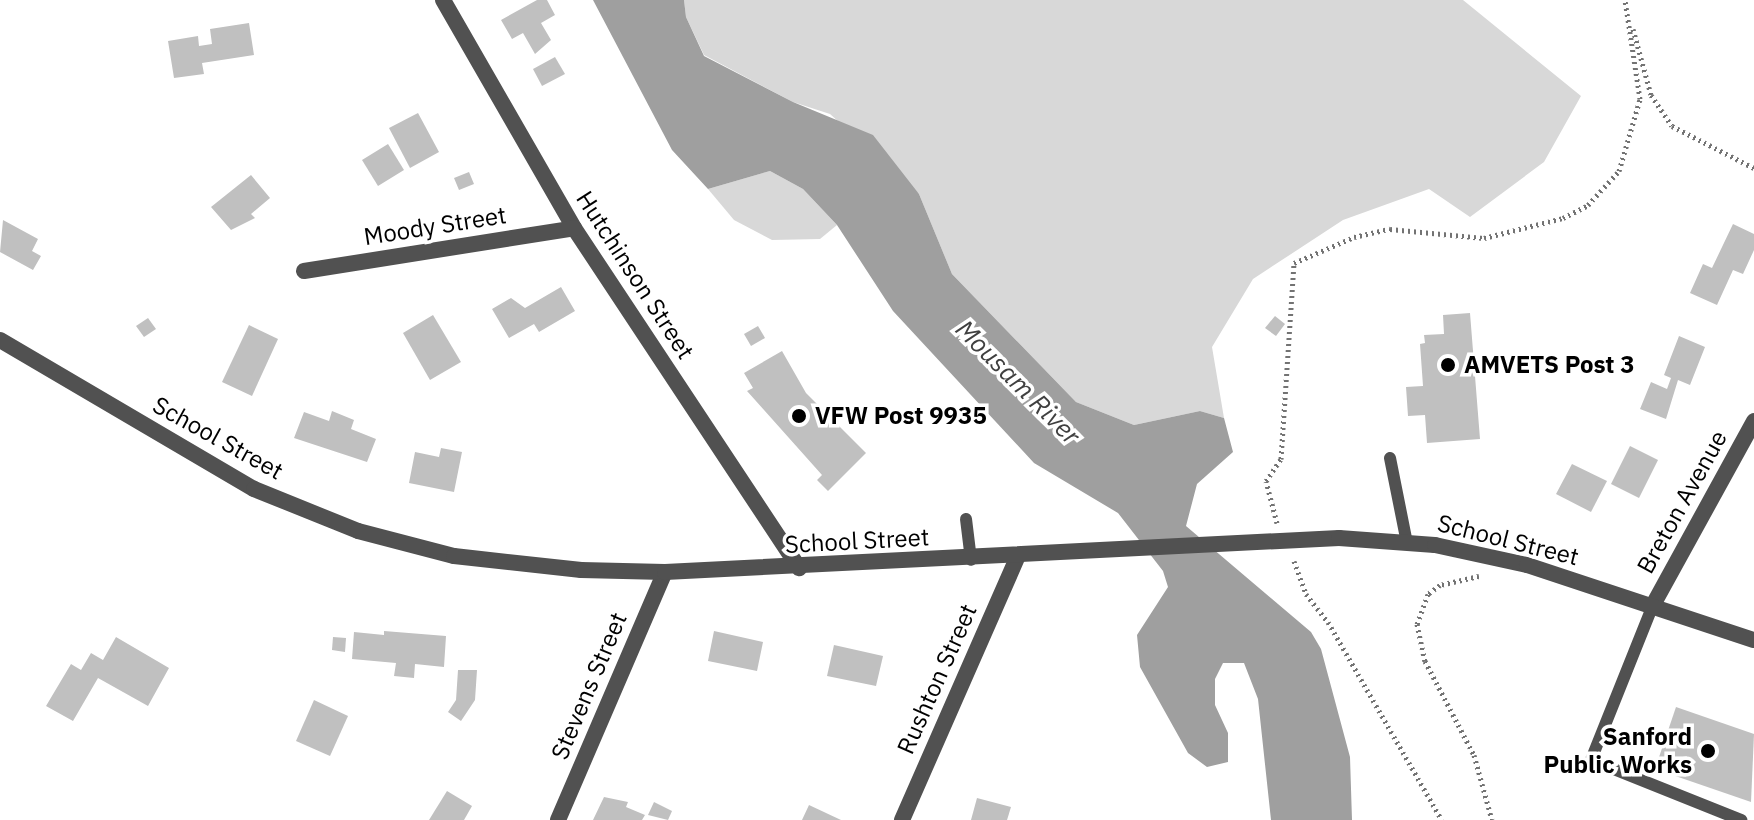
<!DOCTYPE html>
<html>
<head>
<meta charset="utf-8">
<style>
  body { margin:0 }
  #map { position:relative; width:1754px; height:820px; overflow:hidden; background:#fff; font-family:"IBM Plex Sans",sans-serif }
  div>[style] { position:absolute }
  [style*='--x'] { left:calc(var(--x)*1px); top:calc(var(--y)*1px); width:calc(var(--w)*1px); rotate:calc(var(--a)*1deg) }
  .green>* { inset:0; background:#d8d8d8 }
  .water>* { inset:0; background:#9f9f9f }
  .building>* { inset:0; background:#c0c0c0 }
  .path>* { height:5px; margin-top:-2.5px; transform-origin:0; background:repeating-linear-gradient(90deg,#737373 0 2px,transparent 0 6px) }
  .service>* { height:12px; margin:-6px; padding:0 6px; transform-origin:6px; border-radius:6px; background:#515151 }
  .minor>* { height:16px; margin:-8px; padding:0 8px; transform-origin:8px; border-radius:8px; background:#515151 }
  .tertiary>* { height:16px; margin:-8px; padding:0 8px; transform-origin:8px; border-radius:8px; background:#515151 }
  .dots>* { width:22px; height:22px; translate:-50% -50%; box-sizing:border-box; border:4px solid #fff; border-radius:50% }
  span { translate:-50% -50%; white-space:nowrap; text-align:center; line-height:1.15; -webkit-text-stroke:7px #fff; paint-order:stroke }
  .street-label { font-size:24px; color:#000 }
  .poi-label { font-size:24px; color:#000; font-weight:700 }
  .left { translate:0 -50%; text-align:left }
  .right { translate:-100% -50%; text-align:right }
  .water-label { font-size:26px; color:#404040; font-style:italic }
</style>
</head>
<body>
<div id="map">
  <div class="green">
    <div style="clip-path:polygon(684px 0,1463px 0,1581px 96px,1544px 162px,1470px 217px,1429px 189px,1343px 220px,1253px 279px,1212px 347px,1224px 418px,1200px 411px,1134px 425px,1076px 402px,952px 274px,919px 194px,830px 114px,793px 102px,704px 55px,686px 17px)"></div>
    <div style="clip-path:polygon(770px 171px,803px 189px,837px 225px,820px 239px,772px 240px,734px 220px,708px 189px)"></div>
  </div>
  <div class="water">
    <div style="clip-path:polygon(593px 0,684px 0,686px 17px,704px 56px,793px 102px,873px 135px,919px 194px,952px 274px,1076px 402px,1134px 425px,1200px 411px,1224px 418px,1233px 452px,1197px 484px,1186px 526px,1311px 632px,1321px 649px,1350px 757px,1352px 820px,1271px 820px,1258px 699px,1244px 663px,1223px 663px,1215px 679px,1215px 705px,1228px 733px,1228px 762px,1207px 767px,1188px 753px,1140px 667px,1137px 635px,1168px 587px,1163px 571px,1118px 513px,1034px 463px,893px 311px,837px 225px,803px 189px,770px 171px,708px 189px,672px 150px)"></div>
  </div>
  <div class="building">
    <div style="clip-path:polygon(537px 0,547px 0,555px 15px,541px 23px,551px 40px,535px 54px,523px 33px,512px 39px,501px 20px)"></div>
    <div style="clip-path:polygon(249px 23px,254px 55px,202px 63px,204px 74px,174px 78px,168px 41px,198px 36px,199px 46px,212px 44px,210px 29px)"></div>
    <div style="clip-path:polygon(555px 57px,565px 74px,542px 86px,533px 69px)"></div>
    <div style="clip-path:polygon(418px 113px,439px 152px,410px 168px,389px 128px)"></div>
    <div style="clip-path:polygon(388px 144px,404px 170px,378px 186px,362px 160px)"></div>
    <div style="clip-path:polygon(469px 172px,474px 184px,459px 190px,454px 178px)"></div>
    <div style="clip-path:polygon(251px 175px,270px 198px,251px 214px,255px 218px,231px 230px,211px 207px)"></div>
    <div style="clip-path:polygon(3px 220px,38px 239px,32px 251px,41px 256px,33px 270px,0 252px)"></div>
    <div style="clip-path:polygon(1733px 224px,1754px 234px,1754px 250px,1743px 274px,1733px 270px,1717px 305px,1690px 293px,1703px 264px,1712px 268px)"></div>
    <div style="clip-path:polygon(561px 287px,575px 311px,539px 332px,534px 324px,509px 338px,492px 309px,511px 298px,525px 308px)"></div>
    <div style="clip-path:polygon(1470px 313px,1480px 439px,1427px 443px,1425px 415px,1408px 416px,1406px 387px,1423px 386px,1420px 344px,1425px 343px,1424px 335px,1444px 334px,1443px 315px)"></div>
    <div style="clip-path:polygon(433px 315px,461px 362px,430px 380px,403px 333px)"></div>
    <div style="clip-path:polygon(1275px 316px,1285px 324px,1276px 336px,1265px 328px)"></div>
    <div style="clip-path:polygon(148px 318px,156px 329px,144px 337px,136px 326px)"></div>
    <div style="clip-path:polygon(249px 325px,278px 339px,252px 396px,222px 382px)"></div>
    <div style="clip-path:polygon(758px 326px,765px 338px,751px 346px,744px 334px)"></div>
    <div style="clip-path:polygon(1679px 336px,1705px 347px,1690px 385px,1678px 380px,1666px 419px,1640px 409px,1651px 382px,1667px 389px,1671px 378px,1664px 375px)"></div>
    <div style="clip-path:polygon(782px 351px,806px 393px,866px 453px,828px 491px,817px 480px,822px 475px,747px 391px,753px 388px,744px 373px)"></div>
    <div style="clip-path:polygon(332px 411px,354px 420px,351px 429px,376px 439px,367px 462px,294px 438px,304px 412px,329px 421px)"></div>
    <div style="clip-path:polygon(1630px 446px,1658px 460px,1639px 498px,1611px 484px)"></div>
    <div style="clip-path:polygon(441px 448px,462px 452px,454px 492px,409px 483px,415px 452px,439px 457px)"></div>
    <div style="clip-path:polygon(1572px 464px,1607px 481px,1591px 512px,1556px 494px)"></div>
    <div style="clip-path:polygon(384px 631px,446px 636px,444px 667px,415px 664px,414px 678px,394px 676px,396px 663px,352px 659px,354px 632px,384px 635px)"></div>
    <div style="clip-path:polygon(714px 631px,763px 642px,757px 671px,708px 661px)"></div>
    <div style="clip-path:polygon(116px 637px,169px 668px,148px 706px,98px 678px,73px 721px,46px 706px,71px 664px,81px 670px,91px 653px,103px 660px)"></div>
    <div style="clip-path:polygon(333px 637px,346px 638px,345px 652px,332px 650px)"></div>
    <div style="clip-path:polygon(834px 645px,883px 656px,876px 686px,827px 676px)"></div>
    <div style="clip-path:polygon(458px 670px,477px 670px,475px 700px,461px 721px,448px 712px,456px 700px)"></div>
    <div style="clip-path:polygon(314px 700px,348px 716px,330px 756px,296px 741px)"></div>
    <div style="clip-path:polygon(1676px 707px,1754px 734px,1751px 802px,1655px 769px)"></div>
    <div style="clip-path:polygon(447px 791px,472px 806px,464px 820px,429px 820px)"></div>
    <div style="clip-path:polygon(604px 797px,628px 802px,626px 807px,645px 815px,642px 820px,593px 820px)"></div>
    <div style="clip-path:polygon(977px 798px,1011px 807px,1007px 820px,971px 820px)"></div>
    <div style="clip-path:polygon(654px 802px,672px 811px,668px 820px,648px 815px)"></div>
    <div style="clip-path:polygon(809px 805px,841px 820px,802px 820px)"></div>
  </div>
  <div class="path">
    <div style="--x:1633;--y:29;--w:68;--a:74.7"></div>
    <div style="--x:1651;--y:95;--w:37;--a:56"></div>
    <div style="--x:1672;--y:126;--w:92;--a:27.1"></div>
    <div style="--x:1277;--y:523;--w:43;--a:-104.7"></div>
    <div style="--x:1266;--y:481;--w:27;--a:-56"></div>
    <div style="--x:1281;--y:459;--w:196;--a:-86.2"></div>
    <div style="--x:1294;--y:263;--w:65;--a:-23.4"></div>
    <div style="--x:1354;--y:237;--w:37;--a:-13"></div>
    <div style="--x:1390;--y:229;--w:94;--a:5.5"></div>
    <div style="--x:1484;--y:238;--w:81;--a:-14.2"></div>
    <div style="--x:1563;--y:218;--w:28;--a:-27"></div>
    <div style="--x:1588;--y:205;--w:46;--a:-47.6"></div>
    <div style="--x:1619;--y:171;--w:75;--a:-73.7"></div>
    <div style="--x:1640;--y:99;--w:100;--a:-98.6"></div>
    <div style="--x:1294;--y:561;--w:35;--a:70"></div>
    <div style="--x:1306;--y:594;--w:36;--a:52"></div>
    <div style="--x:1328;--y:622;--w:228;--a:60.1"></div>
    <div style="--x:1479;--y:576;--w:40;--a:167"></div>
    <div style="--x:1440;--y:585;--w:15;--a:143"></div>
    <div style="--x:1428;--y:594;--w:32;--a:110"></div>
    <div style="--x:1417;--y:624;--w:38;--a:78"></div>
    <div style="--x:1425;--y:661;--w:106;--a:62.5"></div>
    <div style="--x:1474;--y:755;--w:67;--a:74.5"></div>
  </div>
  <div class="service">
    <div style="--x:1390;--y:458;--w:87;--a:78.7"></div>
    <div style="--x:966;--y:519;--w:41;--a:83"></div>
    <div style="--x:1653;--y:605;--w:167;--a:111.8"></div>
    <div style="--x:1591;--y:760;--w:162;--a:21.8"></div>
  </div>
  <div class="minor">
    <div style="--x:443;--y:0;--w:263;--a:60.1"></div>
    <div style="--x:574;--y:228;--w:408;--a:56.5"></div>
    <div style="--x:304;--y:271;--w:273;--a:-9"></div>
    <div style="--x:1653;--y:605;--w:210;--a:-61.2"></div>
    <div style="--x:558;--y:820;--w:270;--a:-66.7"></div>
    <div style="--x:902;--y:820;--w:286;--a:-66.3"></div>
  </div>
  <div class="tertiary">
    <div style="--x:0;--y:340;--w:294;--a:30.4"></div>
    <div style="--x:254;--y:489;--w:112;--a:22"></div>
    <div style="--x:358;--y:531;--w:99;--a:14.6"></div>
    <div style="--x:454;--y:556;--w:128;--a:6.3"></div>
    <div style="--x:581;--y:570;--w:84;--a:1.4"></div>
    <div style="--x:665;--y:572;--w:675;--a:-2.89"></div>
    <div style="--x:1339;--y:538;--w:96;--a:4.2"></div>
    <div style="--x:1435;--y:545;--w:94;--a:12.3"></div>
    <div style="--x:1527;--y:565;--w:239;--a:18.3"></div>
  </div>
  <div class="dots">
    <div style="left:1448px;top:365px;background:#000"></div>
    <div style="left:799px;top:416px;background:#000"></div>
    <div style="left:1708px;top:751px;background:#000"></div>
  </div>
  <div class="street-label">
    <span style="left:435px;top:226px;rotate:-9deg">Moody Street</span>
    <span style="left:635px;top:275px;rotate:57deg">Hutchinson Street</span>
    <span style="left:218px;top:438px;rotate:29deg">School Street</span>
    <span style="left:1682px;top:502px;rotate:-61deg">Breton Avenue</span>
    <span style="left:1508px;top:540px;rotate:14deg">School Street</span>
    <span style="left:857px;top:541px;rotate:-3deg">School Street</span>
    <span style="left:937px;top:679px;rotate:-66deg">Rushton Street</span>
    <span style="left:589px;top:686px;rotate:-67deg">Stevens Street</span>
  </div>
  <div class="poi-label">
    <span class="left" style="left:1464px;top:365px">AMVETS Post 3</span>
    <span class="left" style="left:815px;top:416px">VFW Post 9935</span>
    <span class="right" style="left:1692px;top:751px">Sanford<br>Public Works</span>
  </div>
  <div class="water-label">
    <span style="left:1018px;top:382px;rotate:45deg">Mousam River</span>
  </div>
</div>
</body>
</html>
